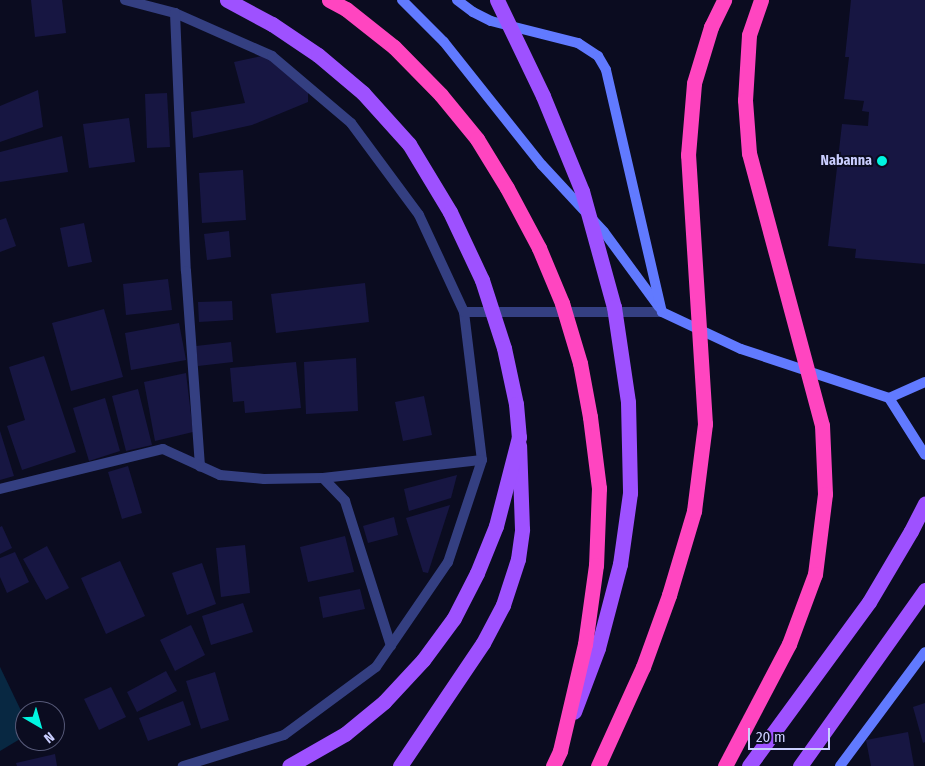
<!DOCTYPE html>
<html>
<head>
<meta charset="utf-8">
<style>
  body { margin:0 }
  #map { position:relative; width:925px; height:766px; overflow:hidden; background:#0b0c20; font-family:"Fira Sans Condensed",sans-serif }
  div>[style] { position:absolute }
  [style*='--x'] { left:calc(var(--x)*1px); top:calc(var(--y)*1px); width:calc(var(--w)*1px); rotate:calc(var(--a)*1deg) }
  .water>* { inset:0; background:#082842 }
  .building>* { inset:0; background:#171642 }
  .street>* { height:10px; margin:-5px; padding:0 5px; transform-origin:5px; border-radius:5px; background:#343f81 }
  .secondary>* { height:10px; margin:-5px; padding:0 5px; transform-origin:5px; border-radius:5px; background:#617aff }
  .primary>* { height:15px; margin:-7.5px; padding:0 7.5px; transform-origin:7.5px; border-radius:7.5px; background:#9e51ff }
  .highway>* { height:15px; margin:-7.5px; padding:0 7.5px; transform-origin:7.5px; border-radius:7.5px; background:#ff45c0 }
  .primary-bridge>* { height:15px; margin:-7.5px; padding:0 7.5px; transform-origin:7.5px; border-radius:7.5px; background:#9e51ff }
  .highway-bridge>* { height:15px; margin:-7.5px; padding:0 7.5px; transform-origin:7.5px; border-radius:7.5px; background:#ff45c0 }
  .dots>* { width:14px; height:14px; translate:-50% -50%; box-sizing:border-box; border:2px solid #0b0c20; border-radius:50% }
  span { translate:-50% -50%; white-space:nowrap; text-align:center; line-height:1.15; -webkit-text-stroke:4px #0b0c20; paint-order:stroke }
  .poi-label { font-size:14px; color:#caceff; font-weight:700 }
  .right { translate:-100% -50%; text-align:right }
  .north { position:absolute; left:15px; top:701px; width:50px; height:50px; box-sizing:border-box; background:#0b0c20; border:1px solid #575a79; border-radius:50%; rotate:142deg; font-size:14px; font-weight:700; line-height:20px; text-align:center; color:#caceff }
  .north::after { content:''; display:block; margin:auto; width:18px; height:22px; background:#00f5e0; clip-path:polygon(50% 0,100% 100%,50% 72%,0 100%) }
  .scale { position:absolute; left:748px; top:728px; width:82px; height:22px; box-sizing:border-box; border:2px solid #caceff; border-top:0; padding-left:6px; font-size:15px; line-height:18px; white-space:nowrap; color:#caceff; -webkit-text-stroke:4px #0b0c20; paint-order:stroke }
</style>
</head>
<body>
<div id="map">
  <div class="water">
    <div style="clip-path:polygon(0 667px,25px 719px,25px 736px,0 751px)"></div>
  </div>
  <div class="building">
    <div style="clip-path:polygon(31px 0,62px 0,66px 33px,35px 37px)"></div>
    <div style="clip-path:polygon(851px 0,925px 0,925px 264px,855px 258px,856px 249px,828px 246px,842px 124px,868px 126px,869px 112px,862px 111px,864px 101px,844px 99px,849px 57px,845px 57px)"></div>
    <div style="clip-path:polygon(266px 55px,308px 90px,308px 102px,252px 125px,193px 138px,191px 112px,245px 103px,234px 62px)"></div>
    <div style="clip-path:polygon(38px 90px,43px 127px,0 142px,0 106px)"></div>
    <div style="clip-path:polygon(167px 93px,170px 147px,147px 148px,145px 94px)"></div>
    <div style="clip-path:polygon(129px 118px,135px 162px,89px 168px,83px 124px)"></div>
    <div style="clip-path:polygon(62px 136px,68px 172px,0 182px,0 152px)"></div>
    <div style="clip-path:polygon(243px 170px,246px 220px,202px 223px,199px 173px)"></div>
    <div style="clip-path:polygon(6px 218px,16px 246px,0 252px,0 220px)"></div>
    <div style="clip-path:polygon(84px 223px,92px 262px,68px 267px,60px 228px)"></div>
    <div style="clip-path:polygon(229px 231px,231px 257px,207px 260px,204px 234px)"></div>
    <div style="clip-path:polygon(168px 279px,172px 310px,126px 315px,123px 284px)"></div>
    <div style="clip-path:polygon(365px 283px,369px 322px,276px 333px,271px 294px)"></div>
    <div style="clip-path:polygon(232px 301px,233px 320px,199px 322px,198px 302px)"></div>
    <div style="clip-path:polygon(104px 309px,123px 377px,71px 391px,52px 323px)"></div>
    <div style="clip-path:polygon(179px 323px,186px 360px,131px 370px,125px 333px)"></div>
    <div style="clip-path:polygon(231px 342px,233px 362px,198px 366px,196px 346px)"></div>
    <div style="clip-path:polygon(44px 356px,76px 452px,22px 470px,7px 426px,25px 420px,9px 367px)"></div>
    <div style="clip-path:polygon(356px 358px,358px 411px,306px 414px,304px 362px)"></div>
    <div style="clip-path:polygon(296px 362px,301px 408px,245px 413px,244px 401px,233px 402px,230px 368px)"></div>
    <div style="clip-path:polygon(186px 373px,193px 432px,155px 441px,144px 382px)"></div>
    <div style="clip-path:polygon(138px 389px,152px 445px,126px 451px,112px 396px)"></div>
    <div style="clip-path:polygon(424px 396px,432px 435px,403px 441px,395px 402px)"></div>
    <div style="clip-path:polygon(105px 398px,120px 451px,89px 461px,73px 408px)"></div>
    <div style="clip-path:polygon(0 431px,14px 476px,0 480px)"></div>
    <div style="clip-path:polygon(128px 466px,142px 513px,122px 519px,108px 472px)"></div>
    <div style="clip-path:polygon(457px 475px,451px 498px,409px 511px,404px 489px)"></div>
    <div style="clip-path:polygon(450px 505px,428px 573px,423px 572px,406px 518px)"></div>
    <div style="clip-path:polygon(394px 517px,398px 535px,368px 543px,363px 526px)"></div>
    <div style="clip-path:polygon(2px 526px,12px 548px,0 554px,0 527px)"></div>
    <div style="clip-path:polygon(345px 536px,354px 572px,308px 582px,300px 547px)"></div>
    <div style="clip-path:polygon(245px 545px,250px 593px,221px 597px,216px 548px)"></div>
    <div style="clip-path:polygon(47px 546px,69px 588px,46px 600px,23px 559px)"></div>
    <div style="clip-path:polygon(15px 552px,29px 582px,7px 593px,0 577px,0 558px)"></div>
    <div style="clip-path:polygon(120px 561px,145px 616px,106px 634px,81px 578px)"></div>
    <div style="clip-path:polygon(202px 563px,216px 604px,187px 615px,172px 573px)"></div>
    <div style="clip-path:polygon(360px 589px,365px 609px,323px 618px,319px 597px)"></div>
    <div style="clip-path:polygon(243px 603px,253px 632px,211px 645px,202px 616px)"></div>
    <div style="clip-path:polygon(191px 625px,205px 655px,175px 671px,160px 640px)"></div>
    <div style="clip-path:polygon(166px 671px,177px 691px,137px 712px,127px 692px)"></div>
    <div style="clip-path:polygon(215px 672px,229px 720px,201px 729px,186px 681px)"></div>
    <div style="clip-path:polygon(111px 687px,126px 717px,99px 730px,84px 699px)"></div>
    <div style="clip-path:polygon(183px 701px,191px 725px,148px 741px,139px 718px)"></div>
    <div style="clip-path:polygon(925px 703px,925px 742px,923px 743px,913px 707px)"></div>
    <div style="clip-path:polygon(908px 732px,914px 766px,871px 766px,866px 740px)"></div>
    <div style="clip-path:polygon(55px 754px,57px 766px,17px 766px,16px 763px)"></div>
  </div>
  <div class="street">
    <div style="--x:125;--y:0;--w:52;--a:14.6"></div>
    <div style="--x:175;--y:13;--w:106;--a:23.9"></div>
    <div style="--x:272;--y:56;--w:104;--a:40.3"></div>
    <div style="--x:351;--y:123;--w:114;--a:53.5"></div>
    <div style="--x:419;--y:215;--w:107;--a:65.1"></div>
    <div style="--x:464;--y:312;--w:149;--a:83.1"></div>
    <div style="--x:482;--y:460;--w:108;--a:108.4"></div>
    <div style="--x:448;--y:562;--w:127;--a:124.4"></div>
    <div style="--x:376;--y:667;--w:114;--a:143.5"></div>
    <div style="--x:284;--y:735;--w:106;--a:162.9"></div>
    <div style="--x:175;--y:13;--w:258;--a:87.6"></div>
    <div style="--x:186;--y:271;--w:196;--a:85.9"></div>
    <div style="--x:464;--y:312;--w:198;--a:0"></div>
    <div style="--x:323;--y:478;--w:160;--a:-6.5"></div>
    <div style="--x:0;--y:489;--w:168;--a:-13.8"></div>
    <div style="--x:163;--y:449;--w:63;--a:24.5"></div>
    <div style="--x:220;--y:475;--w:44;--a:5.2"></div>
    <div style="--x:264;--y:479;--w:59;--a:-1"></div>
    <div style="--x:323;--y:478;--w:32;--a:46"></div>
    <div style="--x:345;--y:501;--w:152;--a:72.4"></div>
  </div>
  <div class="secondary">
    <div style="--x:402;--y:0;--w:59;--a:45"></div>
    <div style="--x:444;--y:42;--w:157;--a:51.5"></div>
    <div style="--x:542;--y:165;--w:91;--a:47.2"></div>
    <div style="--x:604;--y:232;--w:93;--a:53.7"></div>
    <div style="--x:457;--y:0;--w:20;--a:37"></div>
    <div style="--x:473;--y:12;--w:20;--a:27"></div>
    <div style="--x:491;--y:21;--w:90;--a:14.2"></div>
    <div style="--x:578;--y:43;--w:24;--a:33"></div>
    <div style="--x:598;--y:56;--w:16;--a:60"></div>
    <div style="--x:606;--y:70;--w:248;--a:77"></div>
    <div style="--x:662;--y:312;--w:87;--a:25.1"></div>
    <div style="--x:741;--y:349;--w:156;--a:18.3"></div>
    <div style="--x:889;--y:398;--w:67;--a:57.7"></div>
    <div style="--x:889;--y:398;--w:39;--a:-24"></div>
    <div style="--x:840;--y:766;--w:142;--a:-53.3"></div>
  </div>
  <div class="primary">
    <div style="--x:400;--y:766;--w:148;--a:-56"></div>
    <div style="--x:483;--y:643;--w:43;--a:-62.2"></div>
    <div style="--x:503;--y:605;--w:48;--a:-71.9"></div>
    <div style="--x:518;--y:559;--w:30;--a:-82"></div>
    <div style="--x:522;--y:529;--w:84;--a:-92"></div>
    <div style="--x:749;--y:766;--w:203;--a:-53.8"></div>
    <div style="--x:869;--y:602;--w:82;--a:-59.4"></div>
    <div style="--x:911;--y:531;--w:31;--a:-63"></div>
    <div style="--x:800;--y:766;--w:216;--a:-54.6"></div>
  </div>
  <div class="highway">
    <div style="--x:553;--y:766;--w:17;--a:-65"></div>
    <div style="--x:725;--y:766;--w:138;--a:-62.3"></div>
  </div>
  <div class="primary-bridge">
    <div style="--x:227;--y:0;--w:51;--a:28.1"></div>
    <div style="--x:272;--y:24;--w:55;--a:34"></div>
    <div style="--x:318;--y:55;--w:59;--a:40.2"></div>
    <div style="--x:363;--y:93;--w:69;--a:48"></div>
    <div style="--x:409;--y:144;--w:79;--a:58.9"></div>
    <div style="--x:450;--y:212;--w:75;--a:64.8"></div>
    <div style="--x:482;--y:280;--w:71;--a:72.1"></div>
    <div style="--x:504;--y:348;--w:57;--a:77.9"></div>
    <div style="--x:516;--y:404;--w:33;--a:85"></div>
    <div style="--x:519;--y:437;--w:92;--a:104.5"></div>
    <div style="--x:496;--y:526;--w:51;--a:112"></div>
    <div style="--x:477;--y:573;--w:51;--a:117.1"></div>
    <div style="--x:454;--y:618;--w:52;--a:126.4"></div>
    <div style="--x:423;--y:660;--w:57;--a:132.9"></div>
    <div style="--x:384;--y:702;--w:50;--a:140.6"></div>
    <div style="--x:345;--y:734;--w:64;--a:150.3"></div>
    <div style="--x:497;--y:0;--w:106;--a:64.4"></div>
    <div style="--x:543;--y:96;--w:103;--a:67.7"></div>
    <div style="--x:582;--y:191;--w:120;--a:74.6"></div>
    <div style="--x:614;--y:307;--w:96;--a:81.6"></div>
    <div style="--x:628;--y:402;--w:91;--a:88.7"></div>
    <div style="--x:630;--y:493;--w:72;--a:98"></div>
    <div style="--x:620;--y:564;--w:87;--a:104.7"></div>
    <div style="--x:598;--y:648;--w:68;--a:110.6"></div>
  </div>
  <div class="highway-bridge">
    <div style="--x:329;--y:0;--w:19;--a:28"></div>
    <div style="--x:346;--y:9;--w:61;--a:38.4"></div>
    <div style="--x:394;--y:47;--w:67;--a:45.6"></div>
    <div style="--x:441;--y:95;--w:57;--a:50.7"></div>
    <div style="--x:477;--y:139;--w:57;--a:58.5"></div>
    <div style="--x:507;--y:188;--w:68;--a:61.9"></div>
    <div style="--x:539;--y:248;--w:60;--a:67.3"></div>
    <div style="--x:562;--y:303;--w:63;--a:73.3"></div>
    <div style="--x:580;--y:363;--w:55;--a:79.5"></div>
    <div style="--x:590;--y:417;--w:72;--a:82.8"></div>
    <div style="--x:599;--y:488;--w:77;--a:92.2"></div>
    <div style="--x:596;--y:565;--w:80;--a:97.9"></div>
    <div style="--x:585;--y:644;--w:110;--a:103.2"></div>
    <div style="--x:761;--y:0;--w:37;--a:109"></div>
    <div style="--x:749;--y:35;--w:65;--a:93.5"></div>
    <div style="--x:745;--y:100;--w:53;--a:85.7"></div>
    <div style="--x:749;--y:153;--w:282;--a:75"></div>
    <div style="--x:822;--y:425;--w:69;--a:87.5"></div>
    <div style="--x:825;--y:494;--w:81;--a:97.1"></div>
    <div style="--x:815;--y:574;--w:75;--a:110.4"></div>
    <div style="--x:598;--y:766;--w:109;--a:-65.6"></div>
    <div style="--x:643;--y:667;--w:77;--a:-70.1"></div>
    <div style="--x:669;--y:595;--w:88;--a:-73.4"></div>
    <div style="--x:694;--y:511;--w:88;--a:-82.8"></div>
    <div style="--x:705;--y:424;--w:270;--a:-93.6"></div>
    <div style="--x:688;--y:155;--w:72;--a:-85.2"></div>
    <div style="--x:694;--y:83;--w:59;--a:-73.1"></div>
    <div style="--x:711;--y:27;--w:30;--a:-64"></div>
  </div>
  <div class="dots">
    <div style="left:882px;top:161px;background:#00f5e0"></div>
  </div>
  <div class="poi-label">
    <span class="right" style="left:872px;top:161px">Nabanna</span>
  </div>
  <div class="north">N</div>
  <div class="scale">20 m</div>
</div>
</body>
</html>
